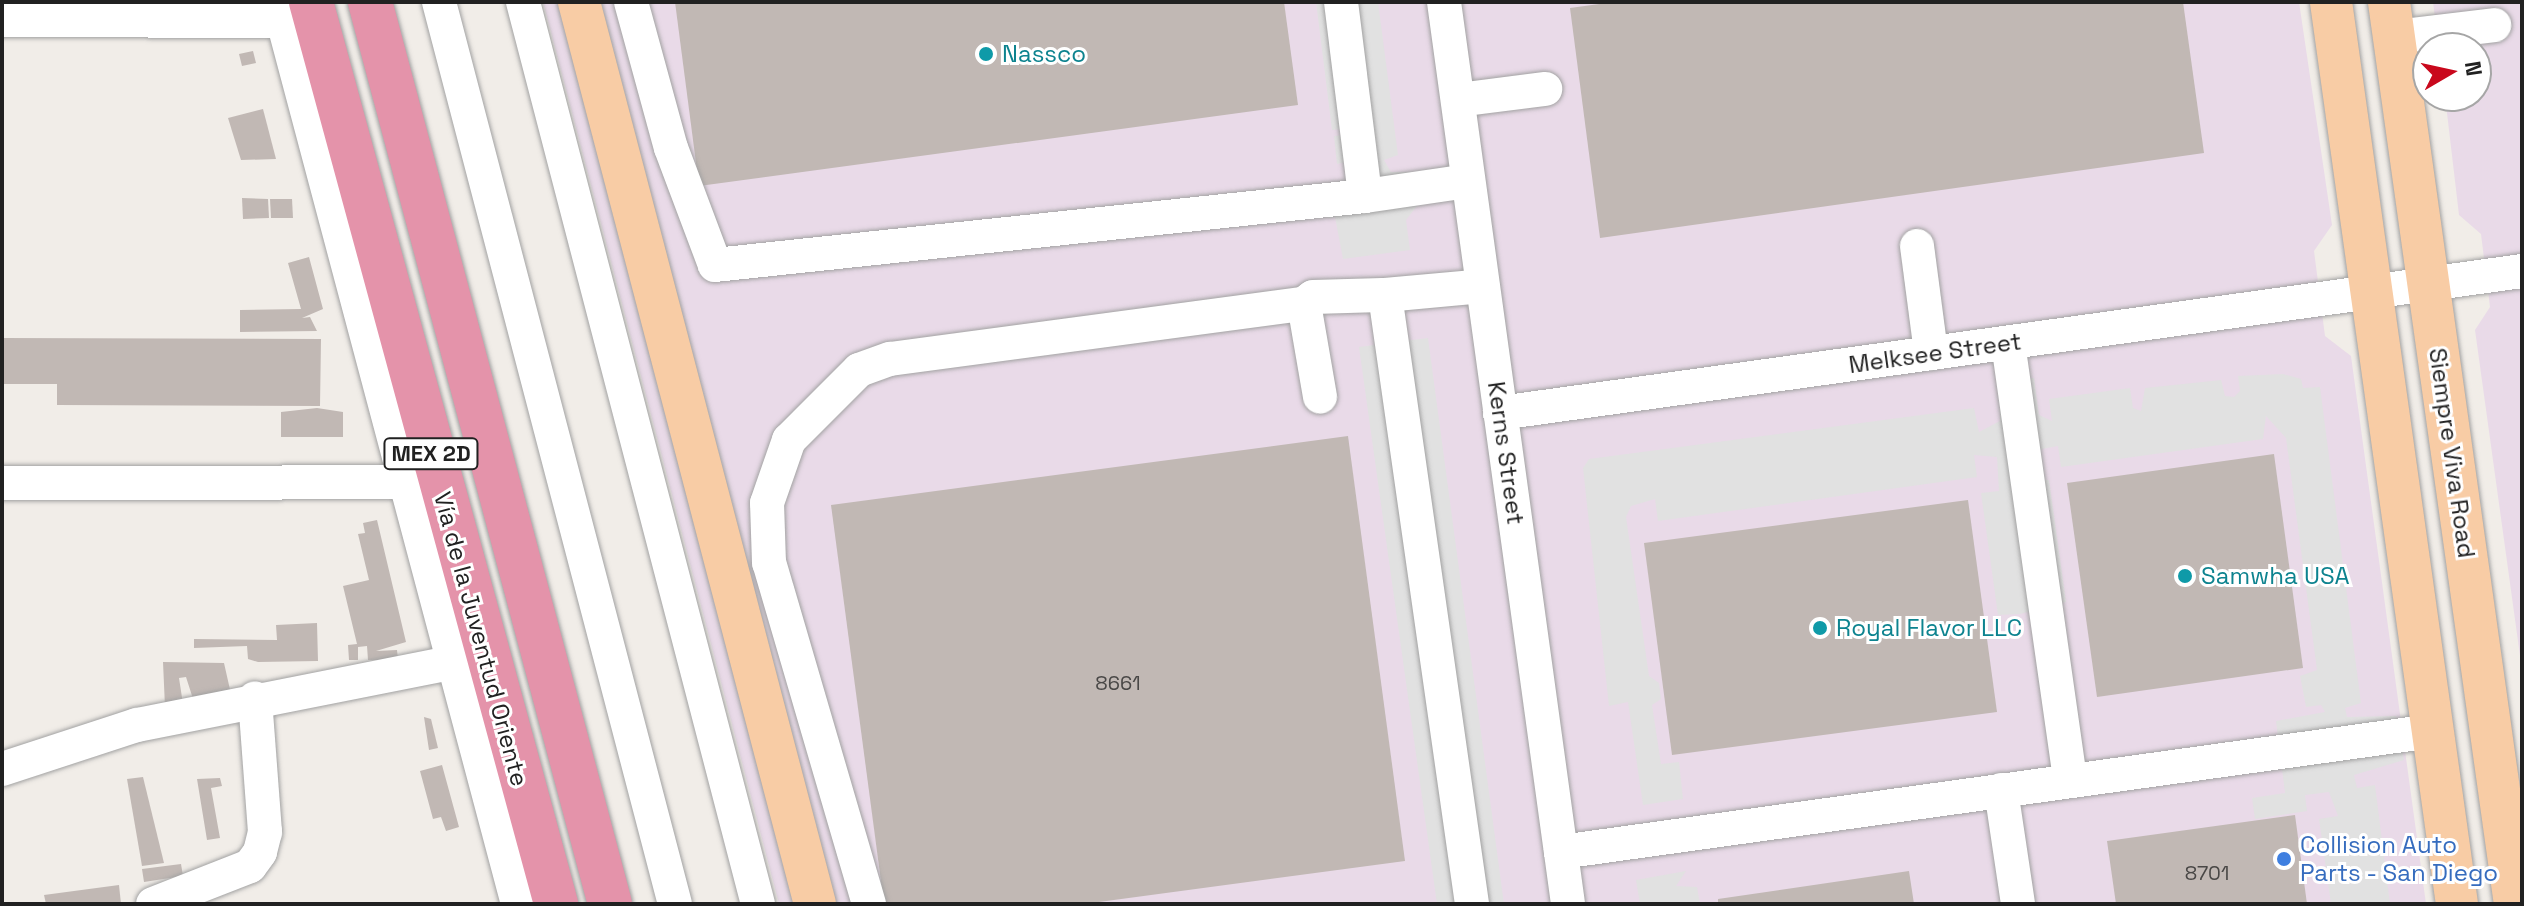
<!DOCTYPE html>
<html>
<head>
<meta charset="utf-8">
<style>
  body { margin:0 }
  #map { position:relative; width:2524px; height:906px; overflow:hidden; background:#f1ede8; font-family:"Space Grotesk",sans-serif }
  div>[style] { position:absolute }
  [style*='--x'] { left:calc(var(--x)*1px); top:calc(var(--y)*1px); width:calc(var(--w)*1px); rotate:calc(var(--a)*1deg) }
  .industrial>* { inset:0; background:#e9dae8 }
  .parking>* { inset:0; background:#e1e1e1 }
  .building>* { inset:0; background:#c1b8b4 }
  .roads { filter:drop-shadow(0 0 2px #a2a2a2) drop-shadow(0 0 2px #a2a2a2) }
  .minor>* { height:34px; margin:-17px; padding:0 17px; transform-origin:17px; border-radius:17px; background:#fff }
  .major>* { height:42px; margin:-21px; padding:0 21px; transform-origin:21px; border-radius:21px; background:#f8cca5 }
  .highway>* { height:44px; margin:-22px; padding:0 22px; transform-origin:22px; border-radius:22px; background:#e493aa }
  .dots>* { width:22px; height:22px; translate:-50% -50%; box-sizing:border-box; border:4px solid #fff; border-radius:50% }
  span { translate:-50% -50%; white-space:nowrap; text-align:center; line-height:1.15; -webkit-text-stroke:6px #fff; paint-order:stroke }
  .number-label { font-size:20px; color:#494746 }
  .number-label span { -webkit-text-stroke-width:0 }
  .shield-label span { padding:2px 6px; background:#fff; border:2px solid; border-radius:6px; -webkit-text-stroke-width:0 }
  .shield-label { font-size:22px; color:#212121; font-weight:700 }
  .culture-label { font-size:24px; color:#0d838f }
  .left { translate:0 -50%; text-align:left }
  .street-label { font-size:24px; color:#212121 }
  .shop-label { font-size:24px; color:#366cbe }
  .frame { position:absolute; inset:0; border:4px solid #212121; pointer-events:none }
  .north { position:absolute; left:2412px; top:32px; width:80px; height:80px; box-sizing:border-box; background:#fff; border:2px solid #a6a6a6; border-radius:50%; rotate:81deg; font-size:22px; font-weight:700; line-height:32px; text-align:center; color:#212121 }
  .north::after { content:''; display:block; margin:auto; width:28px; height:36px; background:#c9081c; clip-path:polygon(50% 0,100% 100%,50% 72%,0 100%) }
</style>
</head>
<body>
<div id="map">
  <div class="industrial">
    <div style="clip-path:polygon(543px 2px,2299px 2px,2332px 225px,2314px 251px,2325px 336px,2351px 356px,2426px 904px,779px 904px)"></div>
    <div style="clip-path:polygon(2433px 2px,2522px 2px,2522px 670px,2475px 330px,2490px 307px,2481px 234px,2459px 215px,2445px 96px,2476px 96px,2476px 48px,2439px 48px)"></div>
  </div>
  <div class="parking">
    <div style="clip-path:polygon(1316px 2px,1378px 2px,1398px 155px,1384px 160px,1391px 172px,1413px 172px,1417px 206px,1406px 220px,1410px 250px,1343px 259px,1335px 217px,1328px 218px,1323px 184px,1350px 180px,1355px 160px,1337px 164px,1334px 136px,1353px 134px,1349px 128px,1332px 130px)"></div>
    <div style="clip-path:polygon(1428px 338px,1504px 904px,1437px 904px,1359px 347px)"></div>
    <div style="clip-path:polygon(2283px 374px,2301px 379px,2303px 388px,2320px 387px,2361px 703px,2345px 708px,2347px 717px,2396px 716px,2404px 760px,2354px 775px,2357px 788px,2375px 785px,2390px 904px,2331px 904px,2319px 819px,2338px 816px,2329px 792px,2305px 795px,2307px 811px,2255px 819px,2252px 798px,2285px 793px,2276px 721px,2325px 712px,2321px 705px,2306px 707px,2300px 676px,2317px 670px,2286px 438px,2266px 416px,2263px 439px,2061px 467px,2058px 446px,2042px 449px,2036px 454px,2035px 480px,2049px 480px,2066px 602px,2020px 614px,1998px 615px,1981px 493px,1999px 491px,1997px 457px,1974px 455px,1977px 477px,1658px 521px,1655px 499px,1631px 506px,1626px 517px,1649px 676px,1659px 683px,1661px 699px,1652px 705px,1661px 764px,1679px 762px,1683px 799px,1643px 805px,1628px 702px,1609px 706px,1583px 468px,1589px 459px,1974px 408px,1979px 432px,2000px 421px,2000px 381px,2034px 378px,2039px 415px,2052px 421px,2049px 399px,2130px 388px,2133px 408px,2141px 411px,2145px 388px,2221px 380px,2225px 396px,2234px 397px,2240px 391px,2238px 376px)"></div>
    <div style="clip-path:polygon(1686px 871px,1676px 886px,1697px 887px,1700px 904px,1640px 904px,1636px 880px)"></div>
  </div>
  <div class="building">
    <div style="clip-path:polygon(675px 2px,1284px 2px,1298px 105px,699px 186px)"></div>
    <div style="clip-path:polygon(1614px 2px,2183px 2px,2204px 153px,1600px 238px,1570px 8px)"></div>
    <div style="clip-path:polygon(253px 51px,256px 63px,242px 66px,239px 54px)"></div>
    <div style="clip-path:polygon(263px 109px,276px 159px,241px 160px,228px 118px)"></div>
    <div style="clip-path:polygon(242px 198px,268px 199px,269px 218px,243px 219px)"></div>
    <div style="clip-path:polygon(270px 199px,292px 199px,293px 218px,271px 218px)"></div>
    <div style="clip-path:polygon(309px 257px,323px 309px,302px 318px,310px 317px,317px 331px,240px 332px,240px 310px,301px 309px,288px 263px)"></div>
    <div style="clip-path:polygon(2px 338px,321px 339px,320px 406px,57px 405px,57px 384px,2px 384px)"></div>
    <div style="clip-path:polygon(317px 408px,343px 412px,343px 437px,281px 437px,281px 412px)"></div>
    <div style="clip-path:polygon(1348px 436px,1405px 861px,1084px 904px,884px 904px,831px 505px)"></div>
    <div style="clip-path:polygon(2274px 454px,2303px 668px,2097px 697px,2067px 483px)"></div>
    <div style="clip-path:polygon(1968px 500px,1997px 712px,1672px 755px,1644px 543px)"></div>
    <div style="clip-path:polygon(377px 520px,406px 642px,376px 651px,397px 650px,398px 660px,368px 660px,367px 646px,358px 647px,358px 660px,349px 660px,348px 645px,357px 644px,343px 586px,369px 580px,358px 534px,365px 533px,363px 523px)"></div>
    <div style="clip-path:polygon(317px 623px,318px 661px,258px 662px,248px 659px,247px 646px,194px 648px,194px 639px,277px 640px,276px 625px)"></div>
    <div style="clip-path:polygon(163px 662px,224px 663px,231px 694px,194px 702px,186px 677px,179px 678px,183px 704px,165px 707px)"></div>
    <div style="clip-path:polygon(424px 717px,431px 719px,438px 748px,429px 750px)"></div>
    <div style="clip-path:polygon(442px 765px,459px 827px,446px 831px,441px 817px,433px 819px,420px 771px)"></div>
    <div style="clip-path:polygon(143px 777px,164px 863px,142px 866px,127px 779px)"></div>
    <div style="clip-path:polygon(220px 778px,222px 786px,211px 788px,220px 838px,207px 840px,197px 779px)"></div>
    <div style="clip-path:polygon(2295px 815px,2307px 904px,2116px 904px,2107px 841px)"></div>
    <div style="clip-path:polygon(181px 864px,183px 876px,144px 882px,142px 869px)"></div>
    <div style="clip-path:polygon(1909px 871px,1914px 904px,1718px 904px,1718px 899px)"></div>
    <div style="clip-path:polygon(119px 885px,121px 904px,46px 904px,44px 895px)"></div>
  </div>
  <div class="roads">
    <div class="minor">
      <div style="--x:278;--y:2;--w:933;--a:75.1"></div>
      <div style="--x:439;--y:2;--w:932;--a:75.34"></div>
      <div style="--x:523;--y:2;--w:932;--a:75.4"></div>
      <div style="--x:631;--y:2;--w:151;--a:74.7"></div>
      <div style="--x:671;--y:148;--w:125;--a:69.4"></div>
      <div style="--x:715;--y:265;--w:654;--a:-6.06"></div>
      <div style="--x:1341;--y:2;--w:195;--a:82.9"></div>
      <div style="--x:1365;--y:196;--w:104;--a:-8.3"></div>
      <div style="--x:1444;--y:2;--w:910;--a:82.17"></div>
      <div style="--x:2;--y:20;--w:302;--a:0.2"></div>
      <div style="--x:2394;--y:37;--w:101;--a:-6.8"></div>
      <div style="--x:1458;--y:100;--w:88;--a:-7.2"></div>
      <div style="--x:1917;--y:246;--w:108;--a:82.5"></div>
      <div style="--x:1304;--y:304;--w:94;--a:80.2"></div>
      <div style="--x:2008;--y:343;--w:442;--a:81.9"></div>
      <div style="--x:1500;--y:413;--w:1032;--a:-7.91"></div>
      <div style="--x:2;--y:483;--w:424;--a:-0.1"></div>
      <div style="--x:2;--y:769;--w:142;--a:-18.1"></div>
      <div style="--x:137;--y:725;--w:346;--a:-11.2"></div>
      <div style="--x:2001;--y:790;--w:115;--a:81.5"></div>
      <div style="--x:1561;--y:852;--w:879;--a:-7.91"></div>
      <div style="--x:153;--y:904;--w:104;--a:-21.4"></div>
      <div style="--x:250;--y:866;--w:17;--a:-54"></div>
      <div style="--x:260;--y:852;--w:21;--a:-76"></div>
      <div style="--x:265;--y:832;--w:134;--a:-94.3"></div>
      <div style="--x:869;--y:904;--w:355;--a:-106.3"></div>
      <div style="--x:769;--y:563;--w:60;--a:-91.9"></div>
      <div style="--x:767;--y:503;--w:67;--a:-70.8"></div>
      <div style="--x:789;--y:440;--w:99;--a:-45"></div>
      <div style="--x:859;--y:370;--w:33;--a:-20"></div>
      <div style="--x:890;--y:359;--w:418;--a:-7.6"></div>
      <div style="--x:1304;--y:304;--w:11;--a:-38"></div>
      <div style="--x:1313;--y:297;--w:72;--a:-1.6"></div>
      <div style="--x:1472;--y:904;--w:615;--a:-98.13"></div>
      <div style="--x:1385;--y:295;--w:98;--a:-5.2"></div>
    </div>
    <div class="major">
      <div style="--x:579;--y:2;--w:932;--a:75.34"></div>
      <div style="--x:2331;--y:2;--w:911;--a:82.05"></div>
      <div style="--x:2389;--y:2;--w:911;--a:82.05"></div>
    </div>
    <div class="highway">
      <div style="--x:311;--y:2;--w:935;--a:74.8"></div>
      <div style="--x:370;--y:2;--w:933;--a:75.1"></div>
    </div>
  </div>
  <div class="dots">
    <div style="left:986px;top:54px;background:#0f9aa8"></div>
    <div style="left:2185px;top:576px;background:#0f9aa8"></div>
    <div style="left:1820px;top:628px;background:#0f9aa8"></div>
    <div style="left:2284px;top:859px;background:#3f7fe0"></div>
  </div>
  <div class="number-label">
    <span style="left:1118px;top:683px">8661</span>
    <span style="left:2207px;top:873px">8701</span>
  </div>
  <div class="shield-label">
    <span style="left:431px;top:454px">MEX 2D</span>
  </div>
  <div class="culture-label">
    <span class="left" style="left:1002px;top:54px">Nassco</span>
    <span class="left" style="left:2201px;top:576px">Samwha USA</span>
    <span class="left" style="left:1836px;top:628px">Royal Flavor LLC</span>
  </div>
  <div class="street-label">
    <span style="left:1935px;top:353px;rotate:-8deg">Melksee Street</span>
    <span style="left:1506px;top:453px;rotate:82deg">Kerns Street</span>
    <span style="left:2452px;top:453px;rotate:82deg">Siempre Viva Road</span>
    <span style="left:481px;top:639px;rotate:75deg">Vía de la Juventud Oriente</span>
  </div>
  <div class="shop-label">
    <span class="left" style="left:2300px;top:859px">Collision Auto<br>Parts - San Diego</span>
  </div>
  <div class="frame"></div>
  <div class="north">N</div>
</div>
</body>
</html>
